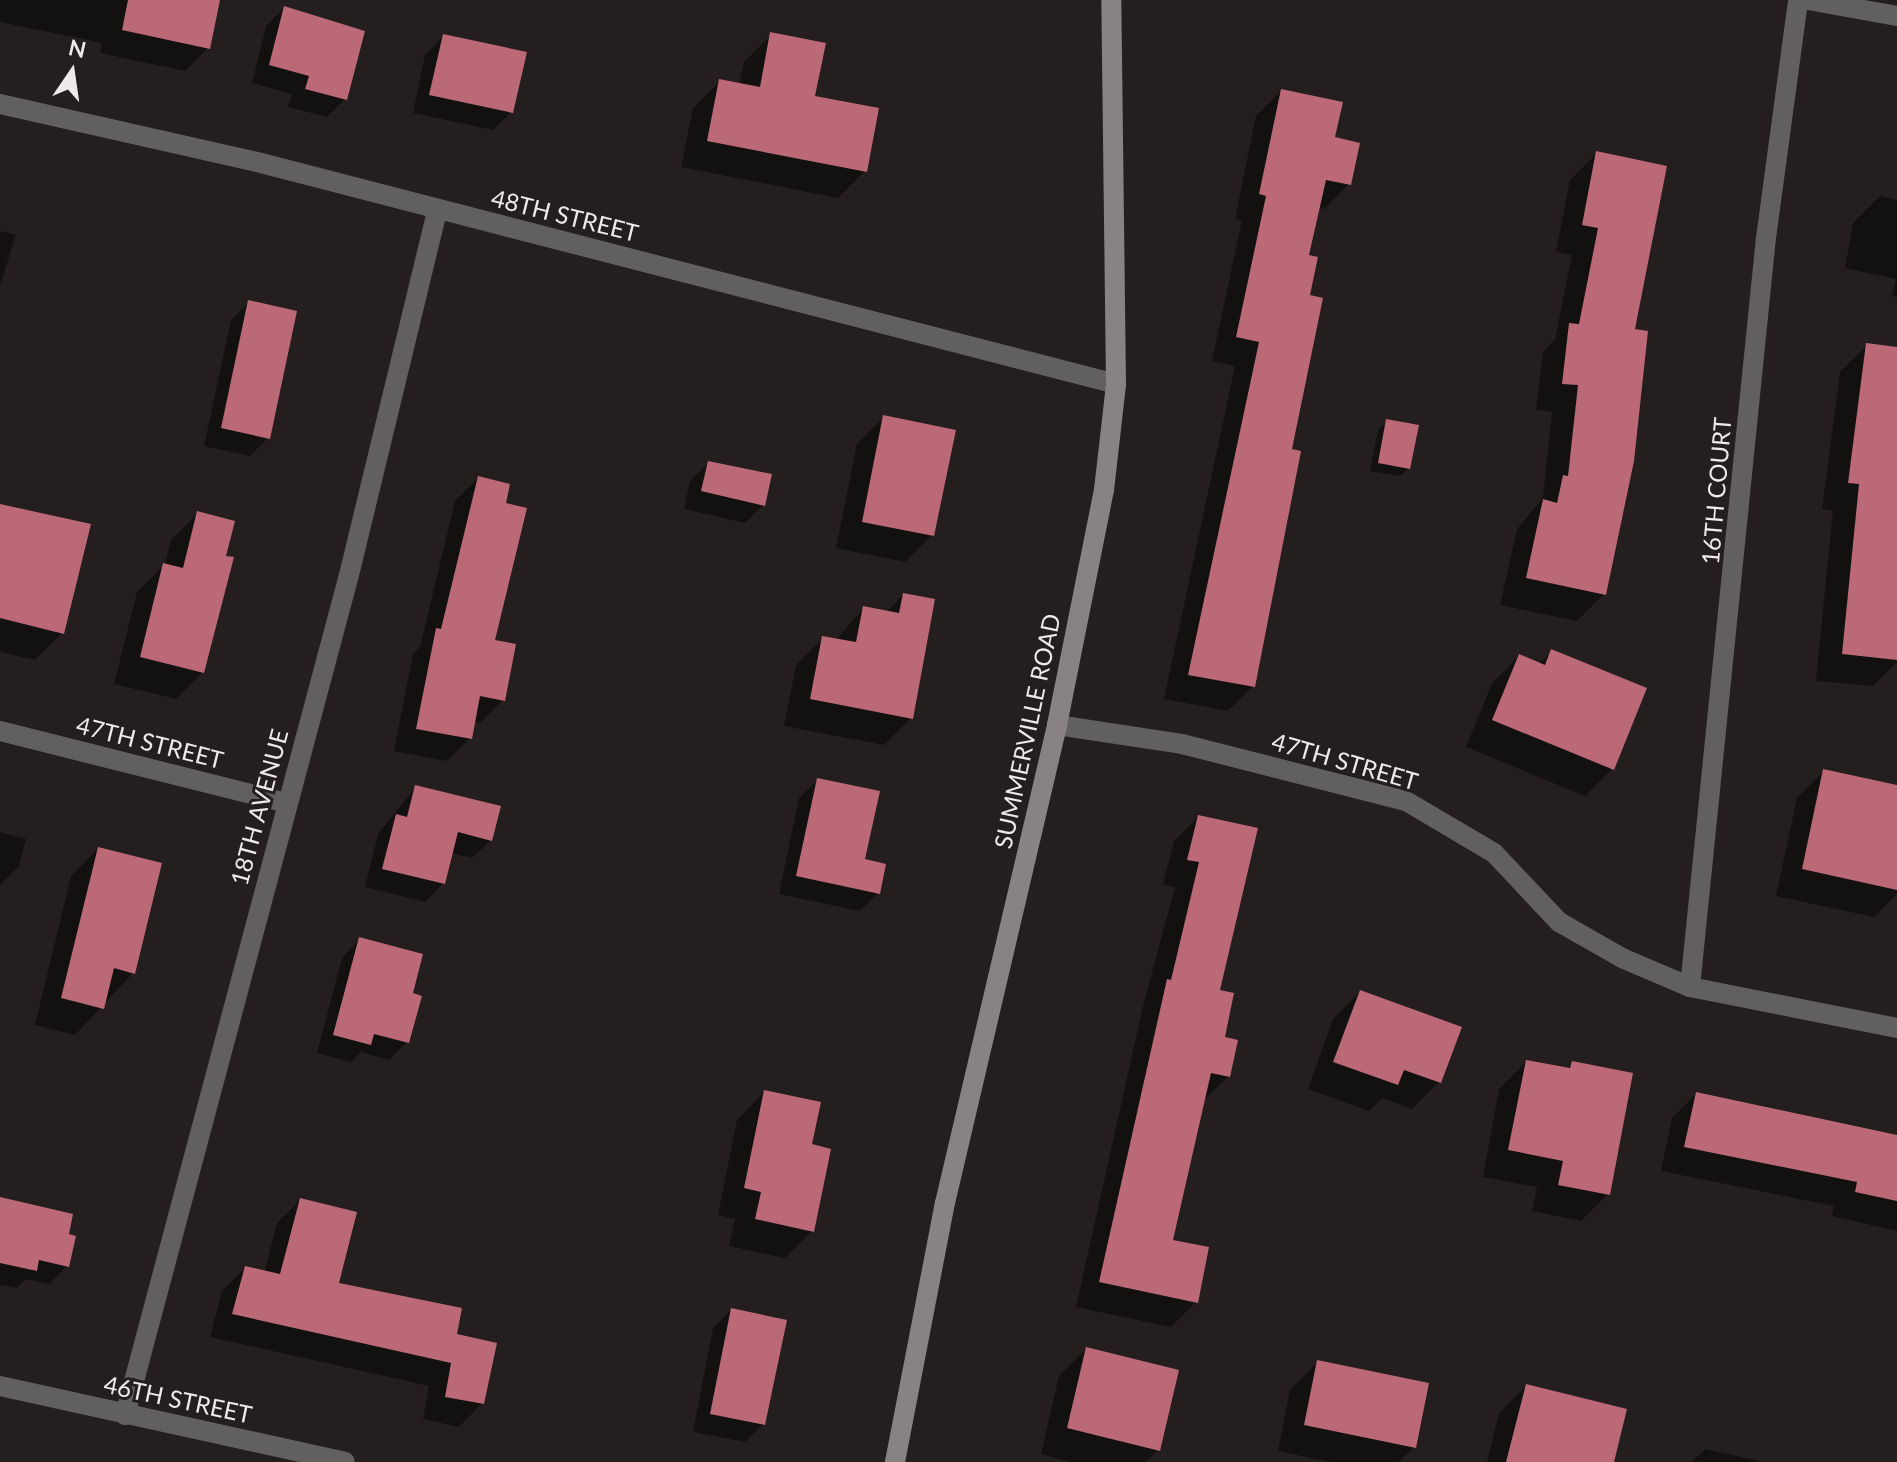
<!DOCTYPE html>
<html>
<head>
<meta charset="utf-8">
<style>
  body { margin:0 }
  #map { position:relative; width:1897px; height:1462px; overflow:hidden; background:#251e1f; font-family:Lato,sans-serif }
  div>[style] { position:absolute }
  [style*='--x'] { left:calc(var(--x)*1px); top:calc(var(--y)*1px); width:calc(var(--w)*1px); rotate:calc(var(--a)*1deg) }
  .shadow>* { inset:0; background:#0007 }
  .building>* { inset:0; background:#bb6977 }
  .minor>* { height:20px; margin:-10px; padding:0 10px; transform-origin:10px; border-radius:10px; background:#625f5f }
  .secondary>* { height:20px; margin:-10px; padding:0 10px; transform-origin:10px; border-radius:10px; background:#888283 }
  span { translate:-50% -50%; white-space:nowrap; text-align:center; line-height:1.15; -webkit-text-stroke:6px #251e1f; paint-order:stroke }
  .street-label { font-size:24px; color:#eee9ea }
  .north { position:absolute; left:32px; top:32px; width:80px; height:80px; -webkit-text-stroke:6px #251e1f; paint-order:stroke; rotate:13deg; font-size:22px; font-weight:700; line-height:32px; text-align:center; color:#eee9ea }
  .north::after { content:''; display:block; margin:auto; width:28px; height:36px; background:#eee9ea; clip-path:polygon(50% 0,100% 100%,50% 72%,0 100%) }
</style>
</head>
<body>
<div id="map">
  <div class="shadow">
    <div style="clip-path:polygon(0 0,218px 0,208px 48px,185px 71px,100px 53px,102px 43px,0 22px)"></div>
    <div style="clip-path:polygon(284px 8px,345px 99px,327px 117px,288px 107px,292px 94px,252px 83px,266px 26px)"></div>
    <div style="clip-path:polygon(771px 35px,865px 171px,838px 198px,681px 167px,693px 108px,720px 81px,739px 85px,744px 62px)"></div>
    <div style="clip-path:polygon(444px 36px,511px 112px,493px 130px,413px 113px,425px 55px)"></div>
    <div style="clip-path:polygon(1281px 91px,1333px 139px,1349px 184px,1324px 209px,1318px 208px,1307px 256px,1290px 450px,1253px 686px,1228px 711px,1164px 699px,1235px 366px,1212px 361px,1242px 220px,1235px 219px,1256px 116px)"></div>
    <div style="clip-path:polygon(1597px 153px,1633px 331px,1604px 594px,1577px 621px,1500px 605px,1517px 529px,1543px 498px,1552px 412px,1536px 410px,1543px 352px,1555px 339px,1572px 255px,1556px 252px,1570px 180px)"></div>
    <div style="clip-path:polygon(1880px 196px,1897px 200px,1897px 297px,1892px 296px,1896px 279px,1845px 268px,1853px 223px)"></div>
    <div style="clip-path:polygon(0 231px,16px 235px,0 285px)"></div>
    <div style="clip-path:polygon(249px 302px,268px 438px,250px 456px,204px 446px,231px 320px)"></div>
    <div style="clip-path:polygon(1867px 345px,1897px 349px,1897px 662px,1873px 686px,1816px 681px,1833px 511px,1822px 509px,1840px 372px)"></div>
    <div style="clip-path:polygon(884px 417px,932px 535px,905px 562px,836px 548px,857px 444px)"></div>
    <div style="clip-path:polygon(1387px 421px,1409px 468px,1400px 476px,1370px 471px,1378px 430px)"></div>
    <div style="clip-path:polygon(709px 463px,763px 505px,745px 523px,684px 509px,690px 481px)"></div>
    <div style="clip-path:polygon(478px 478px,492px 642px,503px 700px,480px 723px,474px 722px,470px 738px,447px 761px,394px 751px,413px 654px,420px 647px,455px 501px)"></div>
    <div style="clip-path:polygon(0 505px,62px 633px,35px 660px,0 652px)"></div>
    <div style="clip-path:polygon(198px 513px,203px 672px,176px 699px,114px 684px,137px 592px,165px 564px,171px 540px)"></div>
    <div style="clip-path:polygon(903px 595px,911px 718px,884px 745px,784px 726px,796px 665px,823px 638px,836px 640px,864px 608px,886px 612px)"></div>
    <div style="clip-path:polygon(1552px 651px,1612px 769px,1585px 796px,1466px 747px,1492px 683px,1519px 656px,1539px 664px)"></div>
    <div style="clip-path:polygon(1824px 771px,1897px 798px,1897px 894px,1874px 917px,1776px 896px,1797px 798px)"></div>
    <div style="clip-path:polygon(818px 780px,878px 893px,860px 911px,779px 894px,799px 798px)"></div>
    <div style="clip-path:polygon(416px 787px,491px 840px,472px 858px,451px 853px,443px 883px,425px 902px,365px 887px,378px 834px)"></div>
    <div style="clip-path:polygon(1198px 817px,1229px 1076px,1204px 1100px,1171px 1241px,1196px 1302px,1171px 1327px,1076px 1307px,1143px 1006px,1175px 887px,1163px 884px,1174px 841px)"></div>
    <div style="clip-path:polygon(0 832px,26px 839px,19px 866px,0 885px)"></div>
    <div style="clip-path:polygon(98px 849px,133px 973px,75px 1035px,35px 1025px,71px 876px)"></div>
    <div style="clip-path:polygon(360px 939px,411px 994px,407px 1042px,389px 1060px,361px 1052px,351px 1062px,317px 1053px,342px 958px)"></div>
    <div style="clip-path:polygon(1360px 992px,1439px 1082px,1412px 1109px,1382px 1098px,1369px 1111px,1308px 1089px,1333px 1019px)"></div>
    <div style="clip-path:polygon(1526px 1062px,1566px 1069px,1572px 1063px,1608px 1194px,1581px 1221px,1532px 1211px,1537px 1187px,1483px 1177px,1499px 1089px)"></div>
    <div style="clip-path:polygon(764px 1092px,809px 1146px,812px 1231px,785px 1258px,729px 1246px,735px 1219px,718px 1215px,737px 1120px)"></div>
    <div style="clip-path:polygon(1696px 1094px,1897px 1137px,1897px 1231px,1832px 1216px,1834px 1206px,1661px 1171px,1672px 1118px)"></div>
    <div style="clip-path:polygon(0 1199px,66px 1236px,67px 1266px,49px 1284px,26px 1279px,17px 1288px,0 1285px)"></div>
    <div style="clip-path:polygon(300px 1200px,337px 1284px,455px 1336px,482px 1403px,459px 1427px,423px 1419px,429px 1386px,210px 1337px,222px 1291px,245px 1268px,264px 1273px,277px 1223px)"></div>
    <div style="clip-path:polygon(731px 1310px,764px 1424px,745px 1442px,693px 1432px,713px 1328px)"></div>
    <div style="clip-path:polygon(1086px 1349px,1158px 1450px,1146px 1462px,1072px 1462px,1041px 1454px,1059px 1376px)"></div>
    <div style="clip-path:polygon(1317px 1363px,1414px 1447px,1398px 1462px,1330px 1462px,1278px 1451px,1290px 1390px)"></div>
    <div style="clip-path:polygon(1526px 1386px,1612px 1462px,1487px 1462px,1499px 1413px)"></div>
    <div style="clip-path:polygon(1705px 1449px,1763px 1462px,1692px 1462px)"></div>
  </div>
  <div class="building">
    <div style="clip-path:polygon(128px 0,220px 0,210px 49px,122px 30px)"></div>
    <div style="clip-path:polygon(284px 6px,365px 31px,347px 100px,305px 89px,309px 76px,269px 65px)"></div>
    <div style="clip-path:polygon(770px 32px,826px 43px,815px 96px,879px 108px,867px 172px,707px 141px,719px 79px,760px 87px)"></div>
    <div style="clip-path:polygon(443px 34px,527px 52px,513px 113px,429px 95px)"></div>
    <div style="clip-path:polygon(1281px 89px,1343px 102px,1335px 137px,1360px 143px,1351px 185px,1326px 180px,1309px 255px,1318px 257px,1310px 295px,1323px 298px,1292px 449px,1301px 451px,1255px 687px,1188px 675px,1259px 342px,1236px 337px,1266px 196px,1259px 194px)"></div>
    <div style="clip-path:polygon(1596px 151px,1667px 166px,1635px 329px,1648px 331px,1634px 461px,1606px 595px,1526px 578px,1543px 499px,1557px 503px,1563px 475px,1568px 476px,1578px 385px,1562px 384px,1569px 323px,1579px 324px,1598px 228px,1582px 225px)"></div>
    <div style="clip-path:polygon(248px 300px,297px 311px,270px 439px,221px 428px)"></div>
    <div style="clip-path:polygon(1866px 343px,1897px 347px,1897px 660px,1842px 654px,1859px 484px,1848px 483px)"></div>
    <div style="clip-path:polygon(883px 415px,956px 430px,934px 536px,862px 522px)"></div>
    <div style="clip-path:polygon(1386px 419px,1419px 425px,1410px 469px,1378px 463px)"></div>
    <div style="clip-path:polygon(708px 461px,772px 474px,765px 506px,701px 491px)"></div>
    <div style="clip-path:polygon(478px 476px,510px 484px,506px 503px,527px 508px,495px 640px,516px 644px,505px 701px,480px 696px,472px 739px,416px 729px,436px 628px,441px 629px)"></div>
    <div style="clip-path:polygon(0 504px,91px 524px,64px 634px,0 618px)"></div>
    <div style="clip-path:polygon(197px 511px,235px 521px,226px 556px,234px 557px,204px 673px,140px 657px,163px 563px,183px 568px)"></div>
    <div style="clip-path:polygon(903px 593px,935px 599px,913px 719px,810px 699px,822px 636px,856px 642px,863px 606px,899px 613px)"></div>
    <div style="clip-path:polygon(1551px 649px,1647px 688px,1614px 770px,1492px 720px,1519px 654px,1545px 665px)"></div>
    <div style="clip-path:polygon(1823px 769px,1897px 785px,1897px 890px,1802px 869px)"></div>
    <div style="clip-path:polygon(817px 778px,880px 791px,865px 859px,886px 864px,880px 894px,796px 876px)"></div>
    <div style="clip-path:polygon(415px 785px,501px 806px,492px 841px,458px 832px,445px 884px,382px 869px,396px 814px,407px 817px)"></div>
    <div style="clip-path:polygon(1198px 815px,1258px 828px,1220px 990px,1234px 993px,1225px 1037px,1238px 1040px,1230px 1077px,1211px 1073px,1173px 1240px,1209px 1247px,1198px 1303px,1099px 1282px,1167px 979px,1171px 980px,1199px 862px,1187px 860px)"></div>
    <div style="clip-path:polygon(98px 847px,162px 863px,135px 974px,114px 968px,104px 1009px,61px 998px)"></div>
    <div style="clip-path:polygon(359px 937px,423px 954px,413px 993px,422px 996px,409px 1043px,374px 1034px,371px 1045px,333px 1035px)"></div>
    <div style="clip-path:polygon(1360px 990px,1462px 1027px,1441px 1083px,1404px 1070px,1398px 1085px,1333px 1062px)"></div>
    <div style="clip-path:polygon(1526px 1060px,1570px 1068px,1572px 1061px,1633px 1073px,1610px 1195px,1558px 1185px,1563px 1161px,1508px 1150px)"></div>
    <div style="clip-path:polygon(764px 1090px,821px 1102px,812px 1144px,831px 1149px,814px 1232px,755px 1219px,761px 1192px,744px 1188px)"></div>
    <div style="clip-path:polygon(1696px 1092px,1897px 1135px,1897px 1201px,1855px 1192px,1857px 1182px,1684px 1147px)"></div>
    <div style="clip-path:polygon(0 1197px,73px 1214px,69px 1234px,76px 1236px,69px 1267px,39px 1260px,37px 1271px,0 1263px)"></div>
    <div style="clip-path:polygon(300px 1198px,357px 1212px,339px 1283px,462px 1308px,457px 1334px,497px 1343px,484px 1404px,445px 1397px,451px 1363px,232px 1314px,245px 1266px,280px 1274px)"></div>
    <div style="clip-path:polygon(731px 1308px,787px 1320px,765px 1425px,710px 1414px)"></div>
    <div style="clip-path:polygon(1086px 1347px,1179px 1370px,1160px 1451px,1067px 1428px)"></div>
    <div style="clip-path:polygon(1317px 1360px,1429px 1383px,1416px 1448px,1304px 1425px)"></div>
    <div style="clip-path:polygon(1526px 1384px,1627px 1409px,1614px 1462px,1506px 1462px)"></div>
  </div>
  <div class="minor">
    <div style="--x:1808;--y:0;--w:90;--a:10.2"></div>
    <div style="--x:0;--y:104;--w:268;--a:12.7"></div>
    <div style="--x:261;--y:163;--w:883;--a:14.49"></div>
    <div style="--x:1057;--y:725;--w:126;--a:8.6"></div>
    <div style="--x:1182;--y:744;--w:231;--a:14.3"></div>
    <div style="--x:1406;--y:801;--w:102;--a:30.6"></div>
    <div style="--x:1494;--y:853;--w:95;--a:46.7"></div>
    <div style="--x:1559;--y:922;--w:73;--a:29.7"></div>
    <div style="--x:1622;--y:958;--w:74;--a:23.1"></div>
    <div style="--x:1690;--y:987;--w:211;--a:11.2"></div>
    <div style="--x:0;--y:731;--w:296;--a:14.1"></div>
    <div style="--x:1690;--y:987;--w:753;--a:-84.21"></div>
    <div style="--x:1766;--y:238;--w:240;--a:-82.3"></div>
    <div style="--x:0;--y:1386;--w:353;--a:12.4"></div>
    <div style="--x:125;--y:1415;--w:869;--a:-75.07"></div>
    <div style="--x:349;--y:575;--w:375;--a:-76.4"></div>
  </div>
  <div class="secondary">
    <div style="--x:895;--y:1462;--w:264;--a:-79.1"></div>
    <div style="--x:945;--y:1203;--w:491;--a:-76.8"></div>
    <div style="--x:1057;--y:725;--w:240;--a:-78.7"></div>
    <div style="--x:1104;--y:490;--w:107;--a:-83.5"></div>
    <div style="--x:1116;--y:384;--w:384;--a:-90.7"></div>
  </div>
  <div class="street-label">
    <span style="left:565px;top:215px;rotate:14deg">48TH STREET</span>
    <span style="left:1716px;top:491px;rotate:-85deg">16TH COURT</span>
    <span style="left:1027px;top:731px;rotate:-78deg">SUMMERVILLE ROAD</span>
    <span style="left:150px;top:742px;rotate:14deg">47TH STREET</span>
    <span style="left:1345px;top:761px;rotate:16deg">47TH STREET</span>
    <span style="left:259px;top:807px;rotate:-75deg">18TH AVENUE</span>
    <span style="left:178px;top:1399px;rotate:12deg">46TH STREET</span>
  </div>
  <div class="north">N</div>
</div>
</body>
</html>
